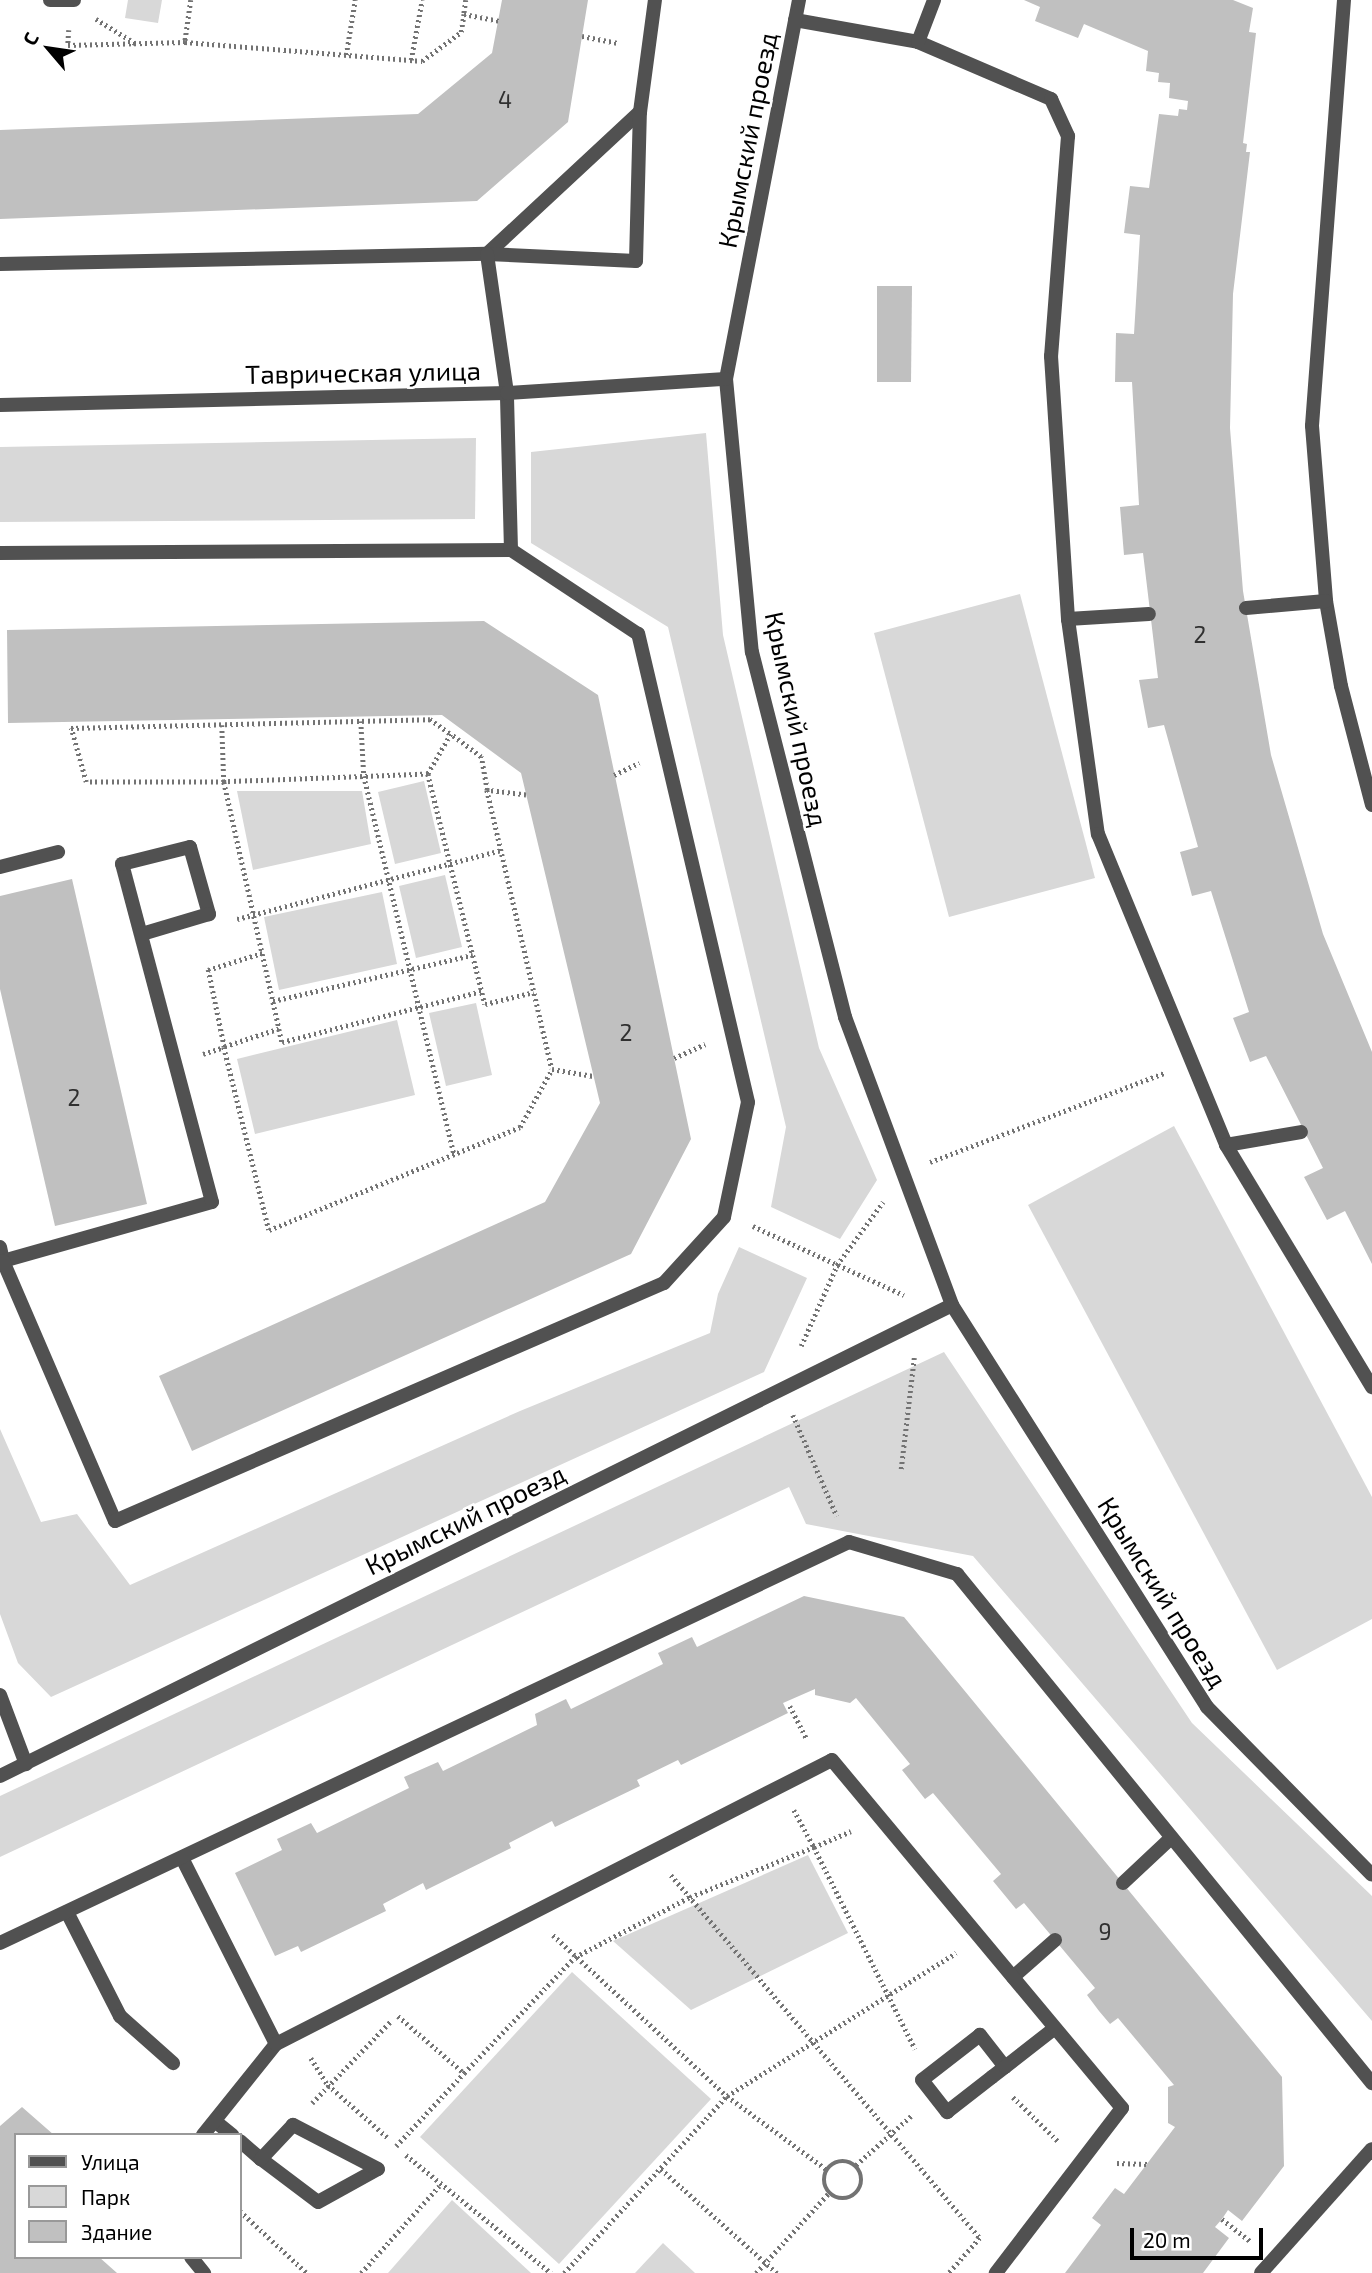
<!DOCTYPE html>
<html>
<head>
<meta charset="utf-8">
<style>
  body { margin:0 }
  #map { position:relative; width:1372px; height:2273px; overflow:hidden; background:#fff; font-family:"Exo 2",sans-serif }
  div>[style] { position:absolute }
  [style*='--x'] { left:calc(var(--x)*1px); top:calc(var(--y)*1px); width:calc(var(--w)*1px); rotate:calc(var(--a)*1deg) }
  .green>* { inset:0; background:#d8d8d8 }
  .building>* { inset:0; background:#c0c0c0 }
  .path>* { height:4.5px; margin-top:-2.25px; transform-origin:0; background:repeating-linear-gradient(90deg,#737373 0 2px,transparent 0 5.5px) }
  .path>.ring { margin:-2.25px; padding:0; box-sizing:content-box; background:none; border:4.5px solid #737373; border-radius:50% }
  .lane>* { height:14px; margin:-7px; padding:0 7px; transform-origin:7px; border-radius:7px; background:#515151 }
  .street>* { height:14px; margin:-7px; padding:0 7px; transform-origin:7px; border-radius:7px; background:#515151 }
  span { translate:-50% -50%; white-space:nowrap; text-align:center; line-height:1.15; -webkit-text-stroke:5px #fff; paint-order:stroke }
  .number-label { font-size:23px; color:#303030 }
  .number-label span { -webkit-text-stroke-width:0 }
  .street-label { font-size:26px; color:#000 }
  .legend { position:absolute; left:14px; top:2133px; width:228px; height:126px; box-sizing:border-box; background:#fff; border:2px solid #999; margin:0; padding:9px 12px; list-style:none; font-size:21px; color:#000 }
  .legend li { display:flex; align-items:center; gap:14px; height:35px }
  .legend b { width:35px; border:2px solid #999 }
  .north { position:absolute; left:14px; top:14px; width:70px; height:70px; -webkit-text-stroke:5px #fff; paint-order:stroke; rotate:299deg; font-size:19px; font-weight:700; line-height:28px; text-align:center; color:#000 }
  .north::after { content:''; display:block; margin:auto; width:24px; height:32px; background:#000; clip-path:polygon(50% 0,100% 100%,50% 72%,0 100%) }
  .scale { position:absolute; left:1130px; top:2228px; width:133px; height:32px; box-sizing:border-box; border:4px solid #000; border-top:0; padding-left:9px; font-size:21px; line-height:24px; white-space:nowrap; color:#000; -webkit-text-stroke:5px #fff; paint-order:stroke }
</style>
</head>
<body>
<div id="map">
  <div class="green">
    <div style="clip-path:polygon(128px 0,162px 0,158px 23px,125px 18px)"></div>
    <div style="clip-path:polygon(706px 433px,723px 635px,819px 1048px,877px 1180px,840px 1239px,771px 1207px,786px 1127px,668px 627px,531px 543px,531px 452px)"></div>
    <div style="clip-path:polygon(476px 438px,475px 519px,0 522px,0 447px)"></div>
    <div style="clip-path:polygon(1020px 594px,1095px 878px,949px 917px,874px 633px)"></div>
    <div style="clip-path:polygon(424px 781px,441px 853px,395px 864px,378px 792px)"></div>
    <div style="clip-path:polygon(237px 791px,362px 791px,371px 844px,253px 870px)"></div>
    <div style="clip-path:polygon(445px 875px,462px 947px,416px 958px,399px 886px)"></div>
    <div style="clip-path:polygon(382px 892px,397px 964px,279px 990px,264px 917px)"></div>
    <div style="clip-path:polygon(476px 1003px,492px 1075px,446px 1086px,429px 1013px)"></div>
    <div style="clip-path:polygon(397px 1020px,415px 1095px,255px 1134px,237px 1059px)"></div>
    <div style="clip-path:polygon(1174px 1126px,1372px 1497px,1372px 1619px,1277px 1670px,1028px 1205px)"></div>
    <div style="clip-path:polygon(739px 1247px,807px 1278px,764px 1372px,51px 1697px,18px 1663px,0 1614px,0 1429px,41px 1522px,77px 1514px,130px 1585px,520px 1411px,710px 1333px,718px 1294px)"></div>
    <div style="clip-path:polygon(944px 1352px,1192px 1723px,1372px 1896px,1372px 2021px,973px 1556px,806px 1524px,789px 1487px,0 1857px,0 1796px)"></div>
    <div style="clip-path:polygon(808px 1855px,848px 1933px,691px 2010px,613px 1941px)"></div>
    <div style="clip-path:polygon(572px 1972px,711px 2099px,559px 2264px,420px 2137px)"></div>
    <div style="clip-path:polygon(452px 2200px,531px 2273px,388px 2273px)"></div>
    <div style="clip-path:polygon(663px 2243px,695px 2273px,635px 2273px)"></div>
  </div>
  <div class="building">
    <div style="clip-path:polygon(502px 0,588px 0,568px 122px,477px 201px,0 219px,0 130px,418px 114px,492px 53px)"></div>
    <div style="clip-path:polygon(1024px 0,1233px 0,1253px 8px,1249px 32px,1256px 33px,1243px 143px,1247px 144px,1246px 152px,1250px 152px,1233px 294px,1230px 428px,1243px 591px,1271px 755px,1323px 934px,1372px 1052px,1372px 1264px,1345px 1211px,1327px 1220px,1304px 1177px,1323px 1168px,1266px 1056px,1250px 1062px,1233px 1018px,1249px 1012px,1211px 891px,1192px 896px,1180px 852px,1198px 847px,1164px 725px,1148px 728px,1139px 680px,1158px 678px,1143px 553px,1124px 555px,1120px 507px,1139px 505px,1132px 382px,1115px 382px,1116px 333px,1134px 334px,1140px 235px,1124px 233px,1130px 186px,1149px 188px,1159px 114px,1178px 116px,1179px 109px,1187px 110px,1188px 101px,1169px 98px,1170px 83px,1158px 82px,1159px 73px,1146px 71px,1148px 51px,1084px 24px,1078px 38px,1035px 21px,1040px 7px)"></div>
    <div style="clip-path:polygon(877px 286px,912px 286px,911px 382px,877px 382px)"></div>
    <div style="clip-path:polygon(484px 621px,598px 695px,691px 1139px,631px 1254px,192px 1451px,159px 1376px,545px 1202px,600px 1103px,521px 773px,442px 715px,8px 723px,7px 630px)"></div>
    <div style="clip-path:polygon(72px 879px,147px 1204px,55px 1226px,0 989px,0 896px)"></div>
    <div style="clip-path:polygon(804px 1596px,904px 1617px,1282px 2077px,1284px 2166px,1242px 2221px,1228px 2210px,1222px 2219px,1215px 2227px,1229px 2238px,1203px 2273px,1065px 2273px,1101px 2225px,1092px 2218px,1115px 2188px,1124px 2194px,1175px 2127px,1168px 2123px,1168px 2087px,1174px 2085px,1118px 2018px,1110px 2024px,1099px 2011px,1087px 1995px,1095px 1988px,1024px 1903px,1016px 1909px,993px 1881px,1001px 1874px,933px 1793px,925px 1799px,902px 1770px,910px 1764px,856px 1698px,850px 1703px,815px 1695px,815px 1689px,783px 1703px,788px 1713px,681px 1765px,678px 1760px,637px 1780px,640px 1786px,555px 1827px,552px 1821px,509px 1843px,511px 1848px,426px 1890px,423px 1883px,383px 1904px,386px 1911px,301px 1952px,298px 1946px,275px 1956px,235px 1873px,282px 1850px,277px 1839px,311px 1823px,317px 1833px,409px 1788px,404px 1777px,438px 1762px,443px 1771px,537px 1725px,535px 1714px,566px 1699px,571px 1709px,663px 1664px,658px 1653px,692px 1637px,697px 1647px)"></div>
    <div style="clip-path:polygon(22px 2107px,54px 2135px,16px 2135px,16px 2257px,99px 2257px,117px 2273px,0 2273px,0 2126px)"></div>
  </div>
  <div class="path">
    <div style="--x:191;--y:0;--w:42;--a:98.1"></div>
    <div style="--x:185;--y:42;--w:238;--a:4.6"></div>
    <div style="--x:422;--y:61;--w:49;--a:-36.6"></div>
    <div style="--x:461;--y:32;--w:18;--a:-81"></div>
    <div style="--x:466;--y:0;--w:14;--a:98"></div>
    <div style="--x:464;--y:14;--w:36;--a:11"></div>
    <div style="--x:96;--y:19;--w:46;--a:31.6"></div>
    <div style="--x:69;--y:30;--w:15;--a:94"></div>
    <div style="--x:68;--y:45;--w:117;--a:-1.5"></div>
    <div style="--x:582;--y:36;--w:38;--a:11"></div>
    <div style="--x:346;--y:55;--w:56;--a:-80.7"></div>
    <div style="--x:411;--y:60;--w:61;--a:-79.6"></div>
    <div style="--x:361;--y:721;--w:55;--a:86.9"></div>
    <div style="--x:364;--y:776;--w:389;--a:76.6"></div>
    <div style="--x:222;--y:725;--w:57;--a:88"></div>
    <div style="--x:224;--y:782;--w:138;--a:180"></div>
    <div style="--x:86;--y:782;--w:56;--a:-105.5"></div>
    <div style="--x:71;--y:728;--w:359;--a:-1.4"></div>
    <div style="--x:430;--y:719;--w:26;--a:36"></div>
    <div style="--x:428;--y:774;--w:237;--a:76.1"></div>
    <div style="--x:485;--y:1004;--w:50;--a:-13.8"></div>
    <div style="--x:614;--y:775;--w:28;--a:-26"></div>
    <div style="--x:487;--y:790;--w:34;--a:-100"></div>
    <div style="--x:481;--y:757;--w:38;--a:-143"></div>
    <div style="--x:451;--y:734;--w:46;--a:119.9"></div>
    <div style="--x:428;--y:774;--w:204;--a:177.8"></div>
    <div style="--x:224;--y:782;--w:253;--a:77.4"></div>
    <div style="--x:279;--y:1029;--w:58;--a:161.9"></div>
    <div style="--x:224;--y:1047;--w:188;--a:76.2"></div>
    <div style="--x:269;--y:1230;--w:271;--a:-22.3"></div>
    <div style="--x:520;--y:1127;--w:66;--a:-61.1"></div>
    <div style="--x:526;--y:795;--w:39;--a:-173"></div>
    <div style="--x:487;--y:790;--w:286;--a:76.9"></div>
    <div style="--x:552;--y:1069;--w:42;--a:9.7"></div>
    <div style="--x:237;--y:919;--w:273;--a:-14.6"></div>
    <div style="--x:273;--y:1001;--w:205;--a:-13"></div>
    <div style="--x:279;--y:1029;--w:13;--a:77"></div>
    <div style="--x:282;--y:1042;--w:206;--a:-14.3"></div>
    <div style="--x:203;--y:1054;--w:22;--a:-18"></div>
    <div style="--x:224;--y:1047;--w:79;--a:-101.7"></div>
    <div style="--x:208;--y:970;--w:57;--a:-17.5"></div>
    <div style="--x:674;--y:1058;--w:34;--a:-24"></div>
    <div style="--x:930;--y:1162;--w:250;--a:-20.8"></div>
    <div style="--x:753;--y:1226;--w:166;--a:24.6"></div>
    <div style="--x:801;--y:1346;--w:89;--a:-66"></div>
    <div style="--x:837;--y:1265;--w:78;--a:-53.9"></div>
    <div style="--x:793;--y:1415;--w:110;--a:66.5"></div>
    <div style="--x:901;--y:1469;--w:112;--a:-83.3"></div>
    <div style="--x:790;--y:1706;--w:38;--a:63"></div>
    <div style="--x:794;--y:1810;--w:42;--a:61.6"></div>
    <div style="--x:814;--y:1847;--w:40;--a:-23.4"></div>
    <div style="--x:671;--y:1875;--w:477;--a:49.6"></div>
    <div style="--x:980;--y:2238;--w:47;--a:131.5"></div>
    <div style="--x:553;--y:1935;--w:237;--a:42.8"></div>
    <div style="--x:727;--y:2096;--w:123;--a:36.4"></div>
    <div style="--x:398;--y:2016;--w:87;--a:40.8"></div>
    <div style="--x:464;--y:2073;--w:161;--a:-46.3"></div>
    <div style="--x:575;--y:1957;--w:130;--a:-27.6"></div>
    <div style="--x:690;--y:1897;--w:134;--a:-22"></div>
    <div style="--x:814;--y:1847;--w:226;--a:63.4"></div>
    <div style="--x:311;--y:2058;--w:32;--a:58"></div>
    <div style="--x:328;--y:2085;--w:79;--a:41.4"></div>
    <div style="--x:1013;--y:2097;--w:64;--a:44.4"></div>
    <div style="--x:312;--y:2103;--w:114;--a:-46.1"></div>
    <div style="--x:396;--y:2146;--w:100;--a:-47"></div>
    <div style="--x:406;--y:2155;--w:187;--a:39.1"></div>
    <div class="ring" style="left:824px;top:2161px;width:33.5px;height:33.5px"></div>
    <div style="--x:1117;--y:2163;--w:30;--a:2"></div>
    <div style="--x:856;--y:2165;--w:76;--a:-41.8"></div>
    <div style="--x:661;--y:2169;--w:156;--a:41.9"></div>
    <div style="--x:240;--y:2211;--w:91;--a:42.8"></div>
    <div style="--x:1222;--y:2219;--w:37;--a:38"></div>
    <div style="--x:361;--y:2273;--w:117;--a:-48.1"></div>
    <div style="--x:564;--y:2273;--w:241;--a:-47.4"></div>
    <div style="--x:727;--y:2096;--w:270;--a:-32"></div>
    <div style="--x:756;--y:2273;--w:107;--a:-47.7"></div>
  </div>
  <div class="lane">
    <div style="--x:50;--y:0;--w:24;--a:0"></div>
    <div style="--x:1344;--y:0;--w:427;--a:94.3"></div>
    <div style="--x:1312;--y:426;--w:176;--a:85.4"></div>
    <div style="--x:1326;--y:601;--w:86;--a:80"></div>
    <div style="--x:1341;--y:686;--w:123;--a:75.4"></div>
    <div style="--x:795;--y:20;--w:125;--a:10.1"></div>
    <div style="--x:918;--y:42;--w:145;--a:23.2"></div>
    <div style="--x:1051;--y:99;--w:41;--a:65.3"></div>
    <div style="--x:1068;--y:136;--w:221;--a:94.4"></div>
    <div style="--x:1051;--y:356;--w:264;--a:86.3"></div>
    <div style="--x:1068;--y:619;--w:217;--a:82.1"></div>
    <div style="--x:1098;--y:834;--w:336;--a:67.6"></div>
    <div style="--x:1226;--y:1145;--w:283;--a:58.9"></div>
    <div style="--x:918;--y:42;--w:45;--a:-69.1"></div>
    <div style="--x:487;--y:254;--w:209;--a:-42.9"></div>
    <div style="--x:640;--y:112;--w:113;--a:-82.4"></div>
    <div style="--x:0;--y:264;--w:487;--a:-1.2"></div>
    <div style="--x:487;--y:254;--w:149;--a:2.7"></div>
    <div style="--x:636;--y:261;--w:149;--a:-88.5"></div>
    <div style="--x:0;--y:553;--w:511;--a:-0.34"></div>
    <div style="--x:1246;--y:608;--w:80;--a:-5"></div>
    <div style="--x:1068;--y:619;--w:81;--a:-3.5"></div>
    <div style="--x:0;--y:867;--w:60;--a:-14.5"></div>
    <div style="--x:1226;--y:1145;--w:76;--a:-9.8"></div>
    <div style="--x:0;--y:1247;--w:14;--a:78"></div>
    <div style="--x:3;--y:1261;--w:217;--a:-15.8"></div>
    <div style="--x:212;--y:1202;--w:350;--a:-104.9"></div>
    <div style="--x:122;--y:864;--w:70;--a:-14"></div>
    <div style="--x:190;--y:847;--w:70;--a:74.2"></div>
    <div style="--x:209;--y:914;--w:70;--a:163.4"></div>
    <div style="--x:0;--y:1263;--w:4;--a:-34"></div>
    <div style="--x:3;--y:1261;--w:283;--a:66.7"></div>
    <div style="--x:115;--y:1521;--w:598;--a:-23.44"></div>
    <div style="--x:664;--y:1283;--w:89;--a:-47.7"></div>
    <div style="--x:724;--y:1217;--w:117;--a:-78.2"></div>
    <div style="--x:748;--y:1102;--w:481;--a:-103.2"></div>
    <div style="--x:638;--y:634;--w:152;--a:-146.5"></div>
    <div style="--x:511;--y:550;--w:157;--a:-91.5"></div>
    <div style="--x:507;--y:393;--w:140;--a:-98.2"></div>
    <div style="--x:182;--y:1858;--w:208;--a:63.2"></div>
    <div style="--x:1123;--y:1883;--w:63;--a:-43.1"></div>
    <div style="--x:67;--y:1912;--w:117;--a:63"></div>
    <div style="--x:120;--y:2016;--w:71;--a:41.6"></div>
    <div style="--x:0;--y:1943;--w:939;--a:-25.28"></div>
    <div style="--x:849;--y:1542;--w:113;--a:16.5"></div>
    <div style="--x:957;--y:1574;--w:657;--a:50.81"></div>
    <div style="--x:1013;--y:1977;--w:56;--a:-41.4"></div>
    <div style="--x:1005;--y:2067;--w:41;--a:-128"></div>
    <div style="--x:980;--y:2035;--w:73;--a:142.2"></div>
    <div style="--x:922;--y:2080;--w:41;--a:52"></div>
    <div style="--x:947;--y:2112;--w:57;--a:-37.9"></div>
    <div style="--x:992;--y:2077;--w:16;--a:-38"></div>
    <div style="--x:1005;--y:2067;--w:63;--a:-38"></div>
    <div style="--x:216;--y:2122;--w:21;--a:39"></div>
    <div style="--x:203;--y:2135;--w:117;--a:-51.3"></div>
    <div style="--x:276;--y:2044;--w:624;--a:-27.06"></div>
    <div style="--x:832;--y:1760;--w:453;--a:50.2"></div>
    <div style="--x:1122;--y:2108;--w:208;--a:127.4"></div>
    <div style="--x:240;--y:2141;--w:28;--a:41"></div>
    <div style="--x:261;--y:2159;--w:71;--a:37"></div>
    <div style="--x:318;--y:2202;--w:68;--a:-28.8"></div>
    <div style="--x:378;--y:2169;--w:96;--a:-152.6"></div>
    <div style="--x:293;--y:2125;--w:47;--a:133.3"></div>
    <div style="--x:191;--y:2257;--w:21;--a:51"></div>
    <div style="--x:1261;--y:2273;--w:166;--a:-48.2"></div>
  </div>
  <div class="street">
    <div style="--x:799;--y:0;--w:386;--a:100.9"></div>
    <div style="--x:726;--y:379;--w:274;--a:84.6"></div>
    <div style="--x:752;--y:652;--w:377;--a:75.7"></div>
    <div style="--x:845;--y:1017;--w:307;--a:69.6"></div>
    <div style="--x:952;--y:1305;--w:476;--a:57.6"></div>
    <div style="--x:1207;--y:1707;--w:235;--a:45.5"></div>
    <div style="--x:0;--y:405;--w:507;--a:-1.36"></div>
    <div style="--x:507;--y:393;--w:219;--a:-3.7"></div>
    <div style="--x:0;--y:1695;--w:74;--a:69.4"></div>
    <div style="--x:0;--y:1776;--w:1062;--a:-26.32"></div>
  </div>
  <div class="number-label">
    <span style="left:505px;top:99px">4</span>
    <span style="left:1200px;top:634px">2</span>
    <span style="left:626px;top:1032px">2</span>
    <span style="left:74px;top:1097px">2</span>
    <span style="left:1105px;top:1931px">9</span>
  </div>
  <div class="street-label">
    <span style="left:747px;top:140px;rotate:-79deg">Крымский проезд</span>
    <span style="left:363px;top:372px;rotate:-1deg">Таврическая улица</span>
    <span style="left:797px;top:719px;rotate:78deg">Крымский проезд</span>
    <span style="left:465px;top:1519px;rotate:-26deg">Крымский проезд</span>
    <span style="left:1163px;top:1592px;rotate:58deg">Крымский проезд</span>
  </div>
  <ul class="legend">
  <li><b style="height:9px;background:#515151"></b>Улица</li>
  <li><b style="height:19px;background:#d8d8d8"></b>Парк</li>
  <li><b style="height:19px;background:#c0c0c0"></b>Здание</li>
  </ul>
  <div class="north">С</div>
  <div class="scale">20 m</div>
</div>
</body>
</html>
